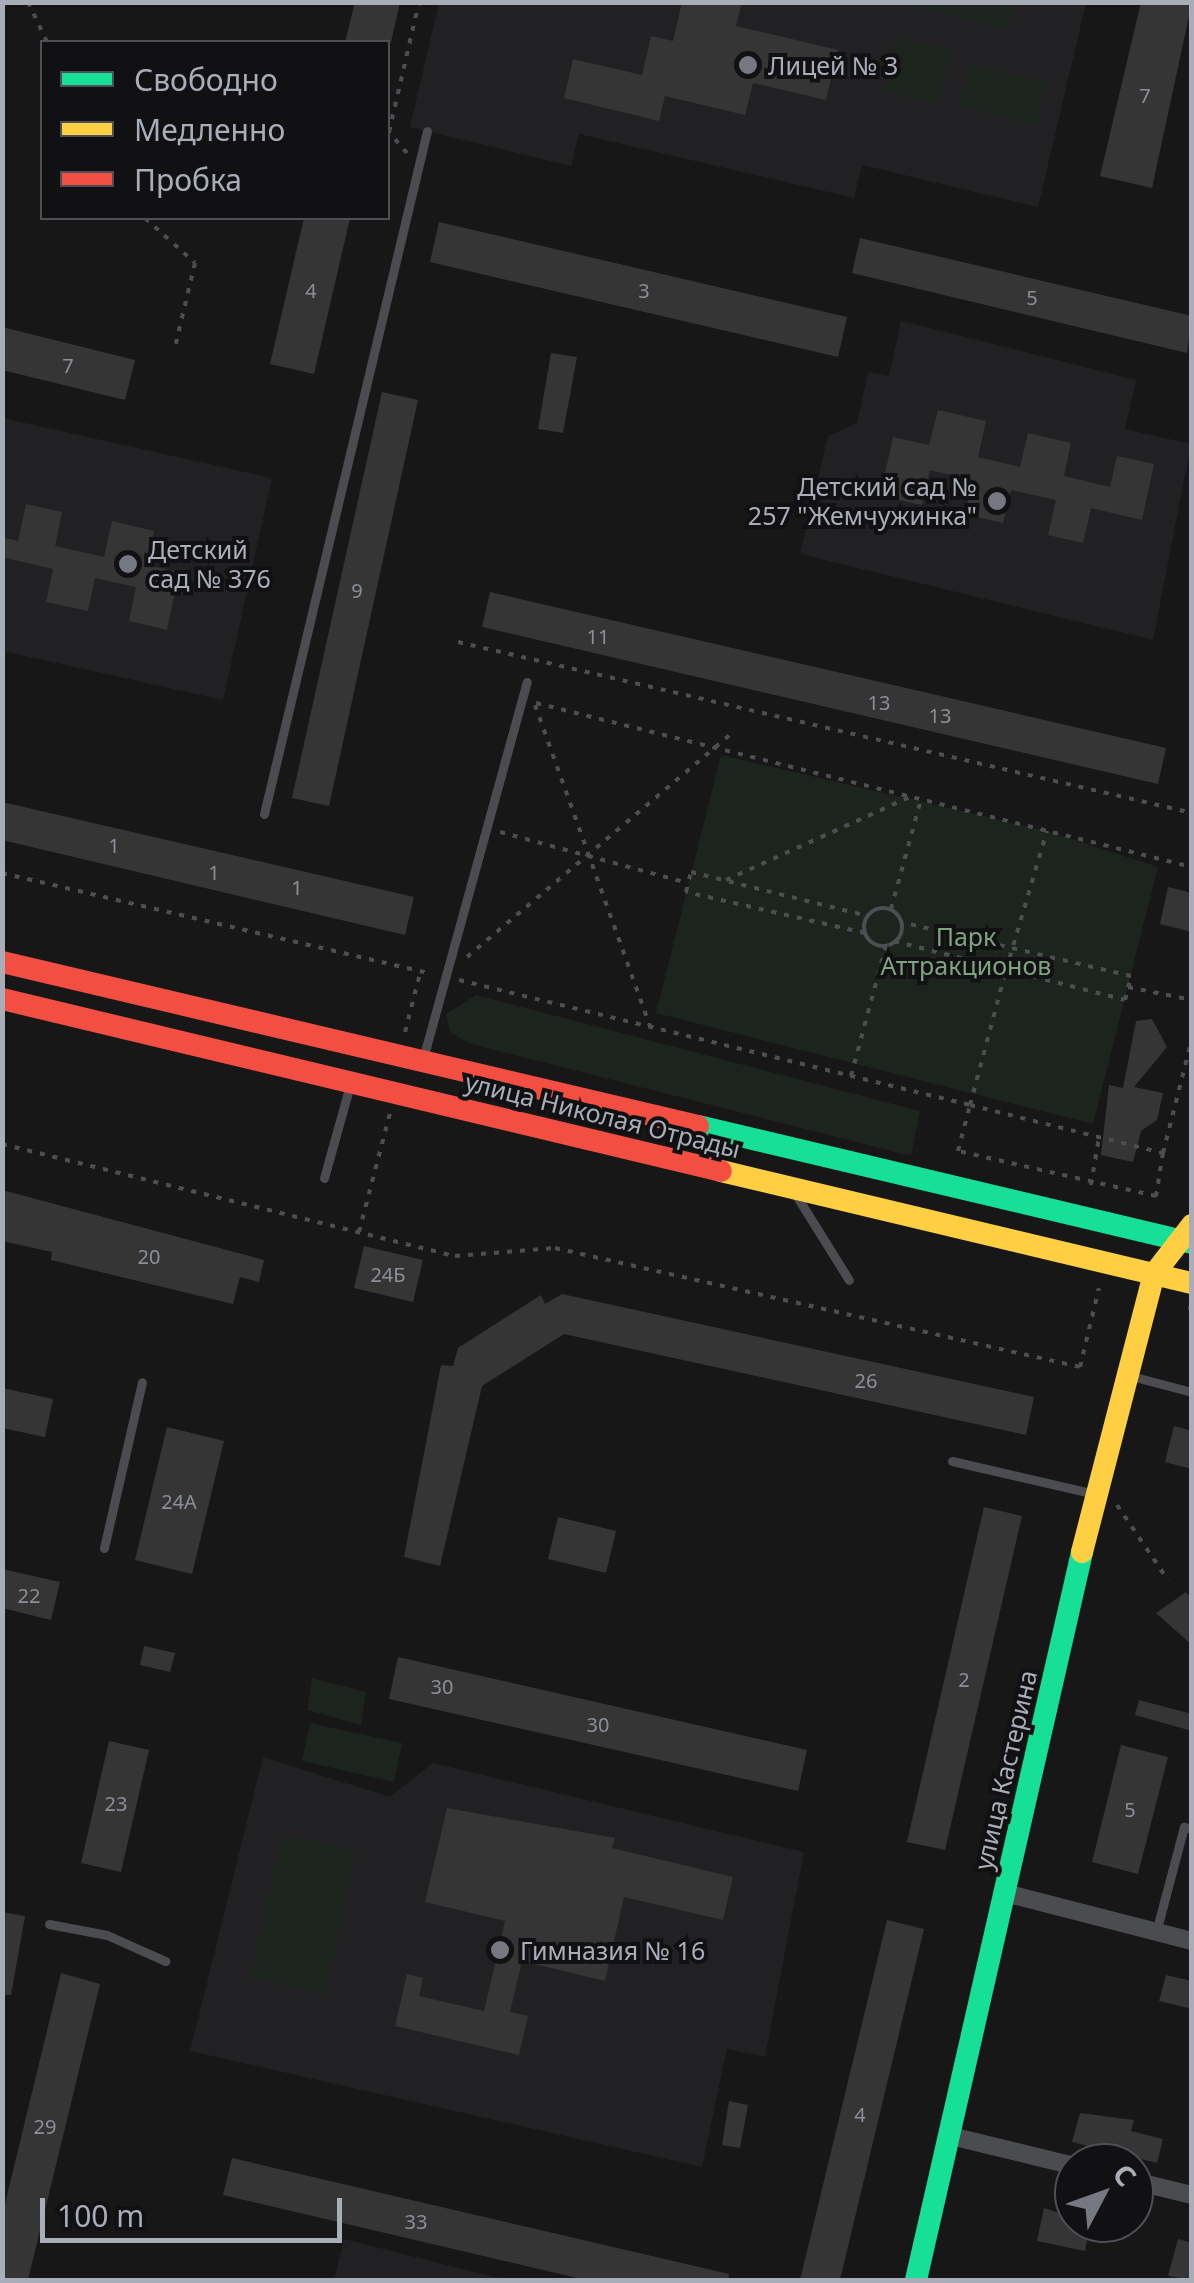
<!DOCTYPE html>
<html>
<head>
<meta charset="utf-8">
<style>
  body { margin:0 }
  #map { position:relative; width:1194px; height:2283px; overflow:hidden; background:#171717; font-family:"Noto Sans",sans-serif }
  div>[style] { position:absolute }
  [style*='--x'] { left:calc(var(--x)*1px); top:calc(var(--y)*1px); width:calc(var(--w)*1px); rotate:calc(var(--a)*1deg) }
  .built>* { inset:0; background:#212123 }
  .green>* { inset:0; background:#1d241e }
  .building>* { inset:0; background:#353536 }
  .path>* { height:4px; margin-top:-2px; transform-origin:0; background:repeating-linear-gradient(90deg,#4d4e52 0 5px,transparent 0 13px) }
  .path>.ring { margin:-2px; padding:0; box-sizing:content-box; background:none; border:4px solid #4d4e52; border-radius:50% }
  .lane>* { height:9px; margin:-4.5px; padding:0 4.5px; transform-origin:4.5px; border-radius:4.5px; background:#4b4c50 }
  .street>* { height:18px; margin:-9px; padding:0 9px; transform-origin:9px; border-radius:9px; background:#4b4c50 }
  .fast>* { height:22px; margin:-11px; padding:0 11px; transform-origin:11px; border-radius:11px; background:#16e098 }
  .slow>* { height:22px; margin:-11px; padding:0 11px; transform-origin:11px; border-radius:11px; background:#ffcf43 }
  .jam>* { height:22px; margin:-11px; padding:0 11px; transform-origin:11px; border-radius:11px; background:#f24e42 }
  .dots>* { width:28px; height:28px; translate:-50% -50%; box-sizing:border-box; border:5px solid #111113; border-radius:50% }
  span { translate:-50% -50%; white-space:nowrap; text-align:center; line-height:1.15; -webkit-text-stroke:8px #111113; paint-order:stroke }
  .number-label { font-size:20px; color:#8b8f98 }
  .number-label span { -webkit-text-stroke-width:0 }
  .poi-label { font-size:25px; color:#a8adb8 }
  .left { translate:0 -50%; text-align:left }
  .right { translate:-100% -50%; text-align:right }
  .park-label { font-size:25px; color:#7fa381 }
  .street-label { font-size:25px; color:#a8adb8 }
  .frame { position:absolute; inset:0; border:5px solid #a8adb8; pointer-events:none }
  .legend { position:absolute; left:40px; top:40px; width:350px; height:180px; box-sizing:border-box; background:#111113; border:2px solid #4d4f55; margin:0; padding:12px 18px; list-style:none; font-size:30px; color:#a8adb8 }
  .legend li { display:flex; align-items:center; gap:20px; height:50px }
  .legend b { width:50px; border:2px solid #4d4f55 }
  .north { position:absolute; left:1054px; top:2143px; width:100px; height:100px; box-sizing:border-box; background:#111113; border:2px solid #4d4f55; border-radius:50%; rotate:49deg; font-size:28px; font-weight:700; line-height:40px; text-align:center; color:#a8adb8 }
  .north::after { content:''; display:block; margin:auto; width:35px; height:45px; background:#757880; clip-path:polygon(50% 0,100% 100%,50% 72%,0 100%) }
  .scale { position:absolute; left:40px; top:2198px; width:302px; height:45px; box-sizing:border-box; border:5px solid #a8adb8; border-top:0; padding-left:12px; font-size:30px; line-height:35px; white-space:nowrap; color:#a8adb8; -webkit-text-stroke:8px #111113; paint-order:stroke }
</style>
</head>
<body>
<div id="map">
  <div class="built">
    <div style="clip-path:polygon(439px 3px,1086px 3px,1038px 207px,862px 165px,854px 198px,579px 134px,571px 166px,410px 127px)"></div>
    <div style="clip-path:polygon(901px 321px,1136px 380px,1125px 429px,1191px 444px,1153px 640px,800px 554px,828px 436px,857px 423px,868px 372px,889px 376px)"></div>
    <div style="clip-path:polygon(3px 418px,272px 478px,223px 700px,3px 651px)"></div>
    <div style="clip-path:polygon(263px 1757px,390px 1797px,433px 1763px,804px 1852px,765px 2057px,727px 2049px,702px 2167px,190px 2051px)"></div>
    <div style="clip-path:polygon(344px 2239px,506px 2280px,334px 2280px)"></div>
  </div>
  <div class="green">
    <div style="clip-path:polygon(901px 3px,1014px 3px,1008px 29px)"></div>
    <div style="clip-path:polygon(895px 36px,952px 50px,938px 105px,882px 91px)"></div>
    <div style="clip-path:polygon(969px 63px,1046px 82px,1036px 125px,958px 106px)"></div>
    <div style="clip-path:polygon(721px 755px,1047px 831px,1158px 867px,1093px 1124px,656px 1013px)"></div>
    <div style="clip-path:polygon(476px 995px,920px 1111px,911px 1156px,468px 1043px,450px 1032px,446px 1014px)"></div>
    <div style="clip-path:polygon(312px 1678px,366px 1692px,361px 1725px,307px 1710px)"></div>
    <div style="clip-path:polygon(310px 1723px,402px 1743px,394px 1782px,302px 1761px)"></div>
    <div style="clip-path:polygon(281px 1835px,356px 1851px,326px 1994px,251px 1978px)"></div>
  </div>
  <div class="building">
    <div style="clip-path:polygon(355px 2px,400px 2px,391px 42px,345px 42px)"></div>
    <div style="clip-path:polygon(682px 2px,742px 2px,736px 26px,838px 50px,826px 100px,753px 83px,745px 115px,665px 96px,659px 121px,564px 98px,573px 59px,642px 75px,651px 36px,673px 41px)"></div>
    <div style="clip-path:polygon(1141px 2px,1192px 2px,1152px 188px,1100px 176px)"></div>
    <div style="clip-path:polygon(304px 218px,350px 218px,314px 374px,270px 364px)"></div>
    <div style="clip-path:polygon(439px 222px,847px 317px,838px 357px,430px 262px)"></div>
    <div style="clip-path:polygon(860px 238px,1192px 316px,1187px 353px,852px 273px)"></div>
    <div style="clip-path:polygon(2px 327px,135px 360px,125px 400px,2px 370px)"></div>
    <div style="clip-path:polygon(551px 353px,577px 357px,563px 433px,538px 429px)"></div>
    <div style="clip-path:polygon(382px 392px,418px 400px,329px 806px,292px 798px)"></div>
    <div style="clip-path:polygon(938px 410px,986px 421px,978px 457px,1020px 467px,1028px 433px,1071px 443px,1064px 476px,1110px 487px,1117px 456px,1154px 464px,1142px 520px,1091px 508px,1083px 543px,1048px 535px,1056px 500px,1011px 490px,1003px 523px,965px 514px,973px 480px,930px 470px,922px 505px,880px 496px,893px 437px,929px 445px)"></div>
    <div style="clip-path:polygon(26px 504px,62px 512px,55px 546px,104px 557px,112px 521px,154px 531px,147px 565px,179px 572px,167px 630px,129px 621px,136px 587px,95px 578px,88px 611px,46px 602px,53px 569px,2px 557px,2px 537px,18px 541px)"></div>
    <div style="clip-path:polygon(490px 592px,1166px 748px,1158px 784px,482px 627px)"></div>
    <div style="clip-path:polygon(2px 802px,414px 897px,405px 935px,2px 840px)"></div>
    <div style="clip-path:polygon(1168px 887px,1192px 893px,1192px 932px,1160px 924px)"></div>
    <div style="clip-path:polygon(1152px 1019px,1167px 1047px,1134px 1087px,1163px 1093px,1157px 1120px,1141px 1131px,1133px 1162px,1101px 1155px,1109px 1085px,1123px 1088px,1136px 1021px)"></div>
    <div style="clip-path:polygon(2px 1190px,264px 1260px,259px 1282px,240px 1277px,233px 1304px,51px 1260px,52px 1252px,2px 1241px)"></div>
    <div style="clip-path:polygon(364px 1246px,423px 1260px,413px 1302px,354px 1288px)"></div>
    <div style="clip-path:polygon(562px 1294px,1034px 1397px,1026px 1435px,564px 1334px,482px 1386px,440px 1566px,404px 1557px,441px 1365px,453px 1366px,458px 1348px,541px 1295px,545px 1304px)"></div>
    <div style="clip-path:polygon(2px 1388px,53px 1399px,45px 1437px,2px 1428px)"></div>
    <div style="clip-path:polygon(1174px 1426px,1192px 1431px,1192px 1469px,1165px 1462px)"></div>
    <div style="clip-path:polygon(167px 1427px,224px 1441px,192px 1574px,135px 1560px)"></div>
    <div style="clip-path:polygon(984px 1507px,1022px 1516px,945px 1850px,907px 1842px)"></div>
    <div style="clip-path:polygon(558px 1517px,616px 1531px,606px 1573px,548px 1559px)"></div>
    <div style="clip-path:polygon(2px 1569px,60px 1582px,51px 1620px,2px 1608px)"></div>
    <div style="clip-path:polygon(1186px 1592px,1192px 1600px,1192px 1645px,1156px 1613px)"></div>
    <div style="clip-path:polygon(144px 1646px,175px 1653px,170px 1672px,140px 1665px)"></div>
    <div style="clip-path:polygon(398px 1657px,807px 1750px,798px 1791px,389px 1699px)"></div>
    <div style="clip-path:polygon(1139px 1700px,1192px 1714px,1192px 1731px,1135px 1715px)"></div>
    <div style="clip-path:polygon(109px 1741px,149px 1750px,121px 1872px,81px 1863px)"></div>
    <div style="clip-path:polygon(1121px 1745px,1168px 1757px,1138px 1874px,1092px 1862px)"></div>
    <div style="clip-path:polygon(447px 1808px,615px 1838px,612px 1848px,733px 1877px,723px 1920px,624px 1897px,605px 1981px,522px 1961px,510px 2012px,528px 2016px,519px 2055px,395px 2026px,407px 1974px,423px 1978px,419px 1996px,484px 2011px,505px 1921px,425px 1902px)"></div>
    <div style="clip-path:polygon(2px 1912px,25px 1916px,11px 1995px,2px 1995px)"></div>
    <div style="clip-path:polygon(887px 1920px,924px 1929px,840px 2280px,800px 2280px)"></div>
    <div style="clip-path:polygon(61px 1973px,100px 1984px,28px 2280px,2px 2280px,2px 2216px)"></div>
    <div style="clip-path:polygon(1166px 1975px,1192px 1981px,1192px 2009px,1159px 2001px)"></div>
    <div style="clip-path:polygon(729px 2101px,748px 2105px,740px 2148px,722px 2145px)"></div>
    <div style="clip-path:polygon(1080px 2113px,1134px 2120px,1131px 2131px,1163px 2139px,1157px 2163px,1072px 2142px)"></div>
    <div style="clip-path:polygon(232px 2158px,729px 2274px,728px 2280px,586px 2280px,223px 2195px)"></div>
    <div style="clip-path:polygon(1044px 2208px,1090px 2223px,1085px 2251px,1037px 2241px)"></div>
    <div style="clip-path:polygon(1178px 2239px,1192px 2243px,1192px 2280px,1168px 2276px)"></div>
  </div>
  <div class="path">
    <div style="--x:28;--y:2;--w:44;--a:64.6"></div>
    <div style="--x:407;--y:153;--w:28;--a:-131"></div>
    <div style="--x:389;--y:132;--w:133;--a:-77"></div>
    <div style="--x:145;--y:218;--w:67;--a:42"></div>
    <div style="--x:195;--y:263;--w:86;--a:103.4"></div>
    <div style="--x:458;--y:642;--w:754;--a:13.11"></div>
    <div style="--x:536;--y:703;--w:676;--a:14.04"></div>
    <div style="--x:535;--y:705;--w:341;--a:70.3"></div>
    <div style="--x:500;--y:832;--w:195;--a:15.2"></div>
    <div style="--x:2;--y:873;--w:440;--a:13.2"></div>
    <div style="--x:726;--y:880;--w:200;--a:-24.3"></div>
    <div class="ring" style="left:864px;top:908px;width:34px;height:34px"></div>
    <div style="--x:891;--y:909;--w:114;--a:-74.7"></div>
    <div style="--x:865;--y:933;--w:184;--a:-167.1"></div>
    <div style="--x:686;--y:892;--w:21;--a:-76"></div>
    <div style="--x:691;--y:872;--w:181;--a:14"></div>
    <div style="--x:894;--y:941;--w:238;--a:14.3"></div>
    <div style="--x:1125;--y:1000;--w:25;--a:-76"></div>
    <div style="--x:1131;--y:976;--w:236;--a:-166.8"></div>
    <div style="--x:467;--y:957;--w:346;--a:-40.2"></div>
    <div style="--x:459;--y:980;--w:526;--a:13.75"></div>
    <div style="--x:970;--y:1105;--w:199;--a:14"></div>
    <div style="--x:1163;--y:1153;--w:44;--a:99.2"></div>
    <div style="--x:1156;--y:1196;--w:203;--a:-167.2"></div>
    <div style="--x:958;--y:1151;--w:48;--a:-75.4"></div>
    <div style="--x:970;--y:1105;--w:140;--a:-75.1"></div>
    <div style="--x:1006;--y:970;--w:145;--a:-73.6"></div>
    <div style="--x:1128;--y:987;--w:65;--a:11.5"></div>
    <div style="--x:405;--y:1032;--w:61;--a:-75.7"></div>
    <div style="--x:851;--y:1076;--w:136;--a:-75"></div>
    <div style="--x:2;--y:1144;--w:467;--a:13.9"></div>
    <div style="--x:455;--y:1256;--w:100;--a:-4.6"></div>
    <div style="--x:555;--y:1248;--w:538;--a:12.77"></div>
    <div style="--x:1080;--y:1367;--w:81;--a:-76.5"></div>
    <div style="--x:1163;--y:1153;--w:119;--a:-75.8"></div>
    <div style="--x:1091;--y:1185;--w:49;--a:-80.5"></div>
    <div style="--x:359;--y:1232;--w:123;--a:-75.4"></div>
    <div style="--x:1190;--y:1306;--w:16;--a:83"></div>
    <div style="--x:1117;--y:1505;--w:91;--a:55.8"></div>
  </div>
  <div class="lane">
    <div style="--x:264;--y:814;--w:702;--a:-76.58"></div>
    <div style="--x:424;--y:1055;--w:387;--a:-74.6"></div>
    <div style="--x:324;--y:1178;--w:97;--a:-74.4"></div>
    <div style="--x:796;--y:1195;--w:100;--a:58.1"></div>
    <div style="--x:1131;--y:1376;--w:63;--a:14.7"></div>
    <div style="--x:952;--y:1461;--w:143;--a:13"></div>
    <div style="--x:104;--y:1548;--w:170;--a:-77.1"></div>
    <div style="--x:49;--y:1924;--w:59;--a:10.7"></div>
    <div style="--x:107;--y:1935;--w:64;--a:24.1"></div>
    <div style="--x:1156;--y:1932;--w:109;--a:-75.1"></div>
    <div style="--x:1184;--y:1827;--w:8;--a:14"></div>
  </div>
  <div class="street">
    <div style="--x:1005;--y:1893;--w:193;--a:14.4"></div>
    <div style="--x:951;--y:2136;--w:127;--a:13.7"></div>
    <div style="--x:1134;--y:2181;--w:60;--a:13.6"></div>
  </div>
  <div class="fast">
    <div style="--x:698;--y:1126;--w:508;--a:13.32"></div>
    <div style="--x:916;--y:2280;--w:747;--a:-77.15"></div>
  </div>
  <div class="slow">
    <div style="--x:721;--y:1171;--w:484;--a:13.4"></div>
    <div style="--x:1082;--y:1552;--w:287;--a:-75.5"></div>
    <div style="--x:1154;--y:1274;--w:62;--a:-52.2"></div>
  </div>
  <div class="jam">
    <div style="--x:2;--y:962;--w:715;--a:13.26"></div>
    <div style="--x:2;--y:999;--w:739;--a:13.45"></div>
  </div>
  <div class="dots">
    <div style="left:748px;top:65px;background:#757880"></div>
    <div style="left:997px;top:501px;background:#757880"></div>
    <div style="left:128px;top:564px;background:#757880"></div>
    <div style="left:500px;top:1950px;background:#757880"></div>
  </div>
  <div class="number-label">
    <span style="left:1145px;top:95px">7</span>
    <span style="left:311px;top:290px">4</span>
    <span style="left:644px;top:290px">3</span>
    <span style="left:1032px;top:297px">5</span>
    <span style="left:68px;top:365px">7</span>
    <span style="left:357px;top:590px">9</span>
    <span style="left:598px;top:636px">11</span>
    <span style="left:879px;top:702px">13</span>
    <span style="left:940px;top:715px">13</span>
    <span style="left:114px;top:845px">1</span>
    <span style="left:214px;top:872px">1</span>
    <span style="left:297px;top:887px">1</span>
    <span style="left:149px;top:1256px">20</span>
    <span style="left:388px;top:1274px">24Б</span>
    <span style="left:866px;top:1380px">26</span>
    <span style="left:179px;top:1501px">24А</span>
    <span style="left:29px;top:1595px">22</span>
    <span style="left:964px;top:1679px">2</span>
    <span style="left:442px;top:1686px">30</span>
    <span style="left:598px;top:1724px">30</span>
    <span style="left:116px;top:1803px">23</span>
    <span style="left:1130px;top:1809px">5</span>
    <span style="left:860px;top:2114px">4</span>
    <span style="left:45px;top:2126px">29</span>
    <span style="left:416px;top:2221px">33</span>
  </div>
  <div class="poi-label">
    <span class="left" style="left:768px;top:65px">Лицей № 3</span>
    <span class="right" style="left:977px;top:501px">Детский сад №<br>257 "Жемчужинка"</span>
    <span class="left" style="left:148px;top:564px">Детский<br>сад № 376</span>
    <span class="left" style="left:520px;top:1950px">Гимназия № 16</span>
  </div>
  <div class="park-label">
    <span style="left:966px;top:951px">Парк<br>Аттракционов</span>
  </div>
  <div class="street-label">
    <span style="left:603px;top:1115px;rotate:14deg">улица Николая Отрады</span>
    <span style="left:1005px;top:1770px;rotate:-77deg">улица Кастерина</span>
  </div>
  <div class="frame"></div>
  <ul class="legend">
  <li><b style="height:12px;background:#16e098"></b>Свободно</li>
  <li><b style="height:12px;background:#ffcf43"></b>Медленно</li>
  <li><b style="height:12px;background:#f24e42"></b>Пробка</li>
  </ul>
  <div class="north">С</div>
  <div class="scale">100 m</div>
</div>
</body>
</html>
